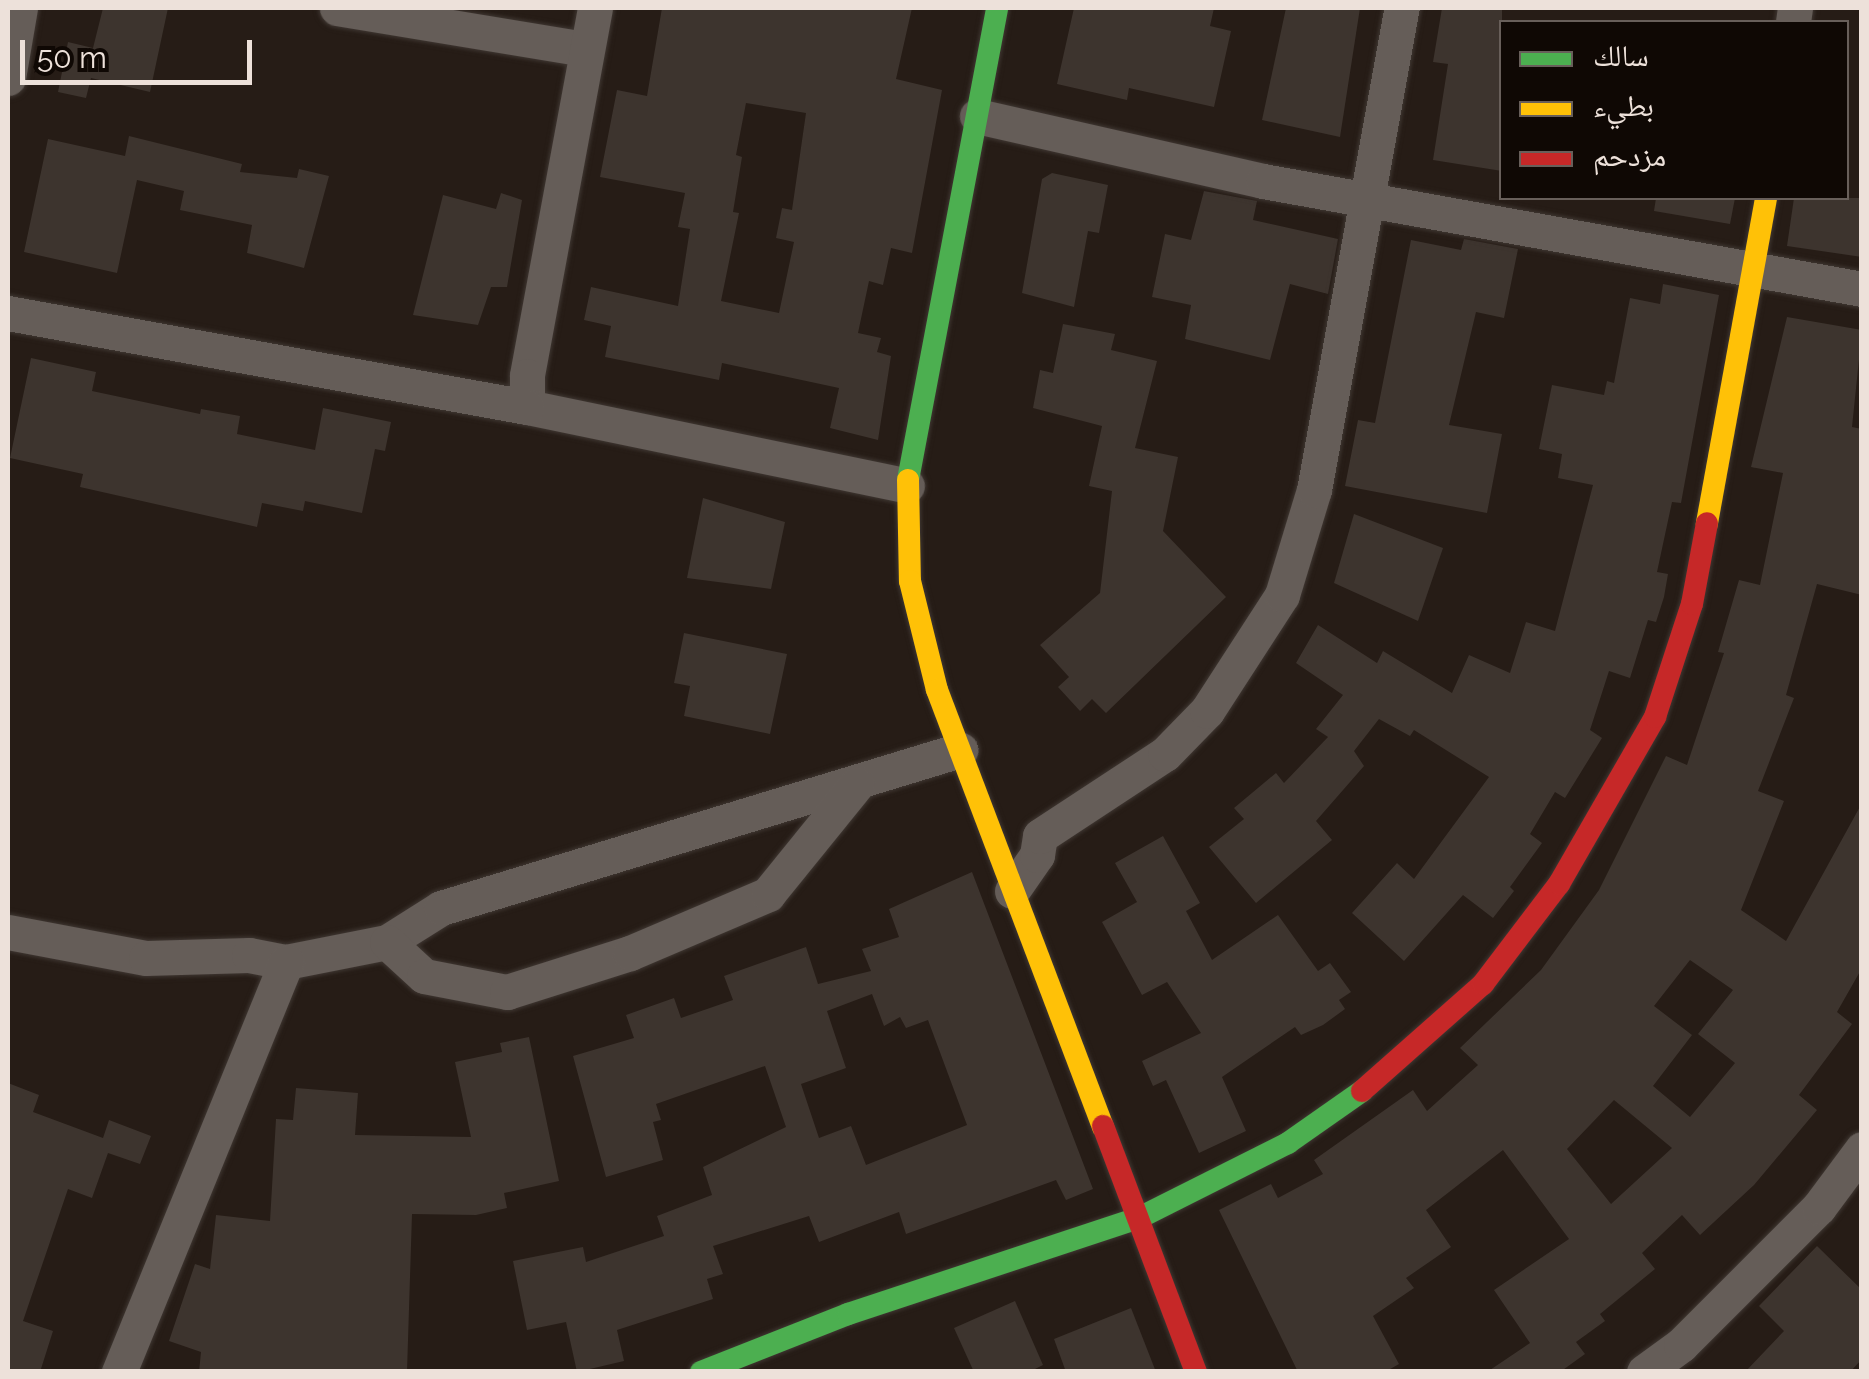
<!DOCTYPE html>
<html>
<head>
<meta charset="utf-8">
<style>
  body { margin:0 }
  #map { position:relative; width:1869px; height:1379px; overflow:hidden; background:#261c16; font-family:Raleway,"Noto Naskh Arabic",sans-serif }
  div>[style] { position:absolute }
  [style*='--x'] { left:calc(var(--x)*1px); top:calc(var(--y)*1px); width:calc(var(--w)*1px); rotate:calc(var(--a)*1deg) }
  .building>* { inset:0; background:#3d342e }
  .roads { filter:drop-shadow(0 0 2px #3f3732) drop-shadow(0 0 2px #3f3732) }
  .street>* { height:35px; margin:-17.5px; padding:0 17.5px; transform-origin:17.5px; border-radius:17.5px; background:#655d58 }
  .fast>* { height:22px; margin:-11px; padding:0 11px; transform-origin:11px; border-radius:11px; background:#4caf50 }
  .slow>* { height:22px; margin:-11px; padding:0 11px; transform-origin:11px; border-radius:11px; background:#ffc107 }
  .jam>* { height:22px; margin:-11px; padding:0 11px; transform-origin:11px; border-radius:11px; background:#c62828 }
  span { translate:-50% -50%; white-space:nowrap; text-align:center; line-height:1.15; -webkit-text-stroke:8px #0f0804; paint-order:stroke }
  .frame { position:absolute; inset:0; border:10px solid #ede1da; pointer-events:none }
  .legend { position:absolute; left:1499px; top:20px; width:350px; height:180px; box-sizing:border-box; background:#0f0804; border:2px solid #685f5a; margin:0; padding:12px 18px; list-style:none; font-size:30px; color:#ede1da }
  .legend li { display:flex; align-items:center; gap:20px; height:50px }
  .legend b { width:50px; border:2px solid #685f5a }
  .scale { position:absolute; left:20px; top:40px; width:232px; height:45px; box-sizing:border-box; border:5px solid #ede1da; border-top:0; padding-left:12px; font-size:30px; line-height:35px; white-space:nowrap; color:#ede1da; -webkit-text-stroke:8px #0f0804; paint-order:stroke }
</style>
</head>
<body>
<div id="map">
  <div class="building">
    <div style="clip-path:polygon(103px 8px,168px 8px,150px 92px,91px 78px,86px 98px,58px 92px,68px 42px,93px 48px)"></div>
    <div style="clip-path:polygon(evenodd,662px 8px,912px 8px,896px 79px,942px 90px,912px 253px,891px 248px,883px 285px,869px 281px,858px 333px,881px 338px,877px 352px,891px 356px,878px 440px,830px 428px,839px 388px,722px 363px,719px 380px,605px 357px,611px 326px,584px 320px,591px 287px,678px 306px,690px 229px,678px 227px,685px 193px,600px 177px,617px 90px,647px 96px,662px 8px,746px 103px,806px 113px,792px 210px,782px 208px,776px 238px,794px 242px,779px 313px,721px 301px,739px 213px,733px 212px,742px 157px,736px 155px,746px 103px)"></div>
    <div style="clip-path:polygon(1074px 8px,1214px 8px,1210px 26px,1231px 31px,1214px 107px,1129px 88px,1127px 100px,1057px 84px)"></div>
    <div style="clip-path:polygon(1286px 8px,1360px 8px,1340px 137px,1262px 120px)"></div>
    <div style="clip-path:polygon(1442px 8px,1502px 8px,1502px 171px,1433px 160px,1448px 64px,1433px 62px)"></div>
    <div style="clip-path:polygon(129px 136px,242px 164px,240px 172px,297px 178px,299px 169px,329px 176px,304px 268px,247px 253px,252px 225px,180px 210px,184px 191px,137px 180px,117px 273px,24px 252px,48px 139px,125px 156px)"></div>
    <div style="clip-path:polygon(1052px 173px,1108px 185px,1099px 233px,1088px 231px,1074px 307px,1022px 293px,1042px 179px)"></div>
    <div style="clip-path:polygon(1204px 191px,1257px 201px,1253px 220px,1338px 239px,1328px 294px,1290px 284px,1270px 360px,1185px 339px,1191px 305px,1152px 297px,1165px 234px,1191px 240px)"></div>
    <div style="clip-path:polygon(501px 193px,522px 200px,507px 287px,491px 287px,478px 325px,413px 315px,443px 195px,496px 209px)"></div>
    <div style="clip-path:polygon(1656px 198px,1735px 198px,1730px 224px,1654px 211px)"></div>
    <div style="clip-path:polygon(1794px 198px,1862px 198px,1862px 257px,1787px 246px)"></div>
    <div style="clip-path:polygon(1464px 239px,1518px 249px,1504px 318px,1476px 312px,1449px 425px,1502px 434px,1487px 513px,1345px 486px,1358px 420px,1375px 423px,1411px 240px,1461px 250px)"></div>
    <div style="clip-path:polygon(1663px 284px,1719px 295px,1681px 503px,1672px 502px,1657px 572px,1668px 574px,1664px 597px,1656px 622px,1648px 620px,1630px 678px,1609px 671px,1590px 730px,1602px 738px,1565px 798px,1555px 792px,1530px 834px,1542px 843px,1510px 887px,1514px 891px,1493px 918px,1463px 895px,1404px 961px,1352px 913px,1397px 863px,1414px 879px,1489px 777px,1414px 730px,1410px 736px,1379px 719px,1354px 751px,1364px 766px,1316px 821px,1332px 840px,1256px 903px,1209px 847px,1244px 819px,1234px 808px,1276px 773px,1284px 783px,1328px 737px,1316px 729px,1343px 695px,1296px 663px,1318px 625px,1377px 663px,1383px 651px,1452px 693px,1469px 655px,1510px 673px,1526px 622px,1555px 631px,1593px 485px,1558px 478px,1562px 454px,1539px 449px,1552px 385px,1604px 395px,1607px 381px,1614px 383px,1630px 298px,1660px 304px)"></div>
    <div style="clip-path:polygon(evenodd,1787px 317px,1862px 330px,1852px 427px,1862px 429px,1862px 595px,1817px 584px,1786px 695px,1794px 698px,1758px 791px,1784px 801px,1741px 910px,1786px 941px,1862px 803px,1862px 968px,1837px 1012px,1852px 1024px,1799px 1095px,1817px 1110px,1754px 1185px,1700px 1235px,1682px 1215px,1642px 1253px,1655px 1269px,1600px 1314px,1605px 1321px,1576px 1342px,1585px 1354px,1560px 1372px,1487px 1372px,1530px 1343px,1494px 1290px,1569px 1239px,1503px 1150px,1426px 1210px,1451px 1247px,1406px 1278px,1414px 1288px,1373px 1316px,1399px 1364px,1385px 1372px,1298px 1372px,1219px 1210px,1271px 1184px,1278px 1198px,1323px 1174px,1314px 1160px,1413px 1090px,1427px 1111px,1478px 1065px,1460px 1048px,1541px 970px,1599px 890px,1666px 756px,1687px 765px,1724px 653px,1718px 652px,1739px 580px,1760px 585px,1783px 473px,1751px 467px,1787px 317px,1690px 960px,1733px 990px,1698px 1034px,1735px 1063px,1690px 1117px,1653px 1086px,1692px 1035px,1654px 1006px,1690px 960px,1787px 317px,1614px 1100px,1672px 1148px,1611px 1204px,1567px 1149px,1614px 1100px)"></div>
    <div style="clip-path:polygon(1063px 324px,1115px 334px,1111px 350px,1157px 361px,1135px 448px,1178px 457px,1163px 531px,1226px 597px,1106px 713px,1092px 699px,1080px 711px,1058px 687px,1069px 677px,1040px 645px,1100px 593px,1112px 491px,1089px 486px,1102px 426px,1033px 408px,1040px 370px,1053px 373px)"></div>
    <div style="clip-path:polygon(31px 358px,96px 372px,92px 391px,200px 414px,201px 409px,240px 416px,237px 434px,315px 450px,323px 408px,391px 422px,385px 451px,375px 449px,362px 513px,305px 501px,303px 511px,262px 503px,257px 527px,80px 487px,83px 474px,10px 458px)"></div>
    <div style="clip-path:polygon(703px 498px,785px 522px,771px 589px,687px 578px)"></div>
    <div style="clip-path:polygon(1354px 514px,1443px 548px,1418px 621px,1334px 583px)"></div>
    <div style="clip-path:polygon(684px 633px,787px 654px,770px 734px,684px 716px,690px 686px,674px 683px)"></div>
    <div style="clip-path:polygon(1163px 836px,1200px 903px,1186px 911px,1212px 960px,1278px 915px,1318px 971px,1330px 963px,1351px 992px,1339px 1000px,1345px 1009px,1323px 1025px,1301px 1035px,1295px 1027px,1222px 1077px,1246px 1131px,1199px 1153px,1166px 1080px,1153px 1086px,1142px 1061px,1201px 1033px,1167px 982px,1142px 995px,1102px 922px,1137px 902px,1115px 863px)"></div>
    <div style="clip-path:polygon(evenodd,972px 872px,1093px 1189px,1066px 1200px,1056px 1180px,906px 1234px,899px 1212px,819px 1242px,809px 1216px,713px 1246px,723px 1274px,707px 1279px,713px 1299px,617px 1330px,624px 1361px,577px 1372px,566px 1322px,527px 1330px,513px 1261px,583px 1247px,586px 1262px,664px 1236px,657px 1216px,712px 1195px,703px 1167px,786px 1127px,765px 1066px,656px 1104px,661px 1120px,653px 1122px,663px 1160px,606px 1177px,573px 1056px,634px 1038px,626px 1015px,674px 998px,681px 1018px,733px 1000px,724px 976px,806px 947px,818px 984px,871px 971px,862px 949px,899px 937px,889px 909px,972px 872px,872px 994px,884px 1026px,900px 1017px,906px 1028px,928px 1020px,967px 1125px,866px 1165px,851px 1126px,819px 1138px,801px 1084px,846px 1068px,827px 1011px,872px 994px)"></div>
    <div style="clip-path:polygon(529px 1037px,559px 1181px,504px 1193px,507px 1208px,476px 1215px,412px 1214px,407px 1372px,199px 1372px,201px 1352px,169px 1341px,195px 1264px,210px 1269px,216px 1215px,270px 1221px,276px 1119px,293px 1120px,296px 1088px,358px 1093px,355px 1135px,471px 1137px,455px 1062px,502px 1052px,500px 1043px)"></div>
    <div style="clip-path:polygon(8px 1083px,39px 1095px,33px 1112px,103px 1138px,109px 1120px,151px 1136px,140px 1164px,108px 1153px,92px 1198px,68px 1189px,23px 1321px,53px 1331px,40px 1372px,8px 1372px)"></div>
    <div style="clip-path:polygon(1817px 1246px,1862px 1290px,1862px 1359px,1850px 1372px,1745px 1372px,1784px 1331px,1759px 1306px)"></div>
    <div style="clip-path:polygon(1015px 1301px,1043px 1365px,1029px 1372px,974px 1372px,954px 1328px)"></div>
    <div style="clip-path:polygon(1131px 1308px,1156px 1372px,1066px 1372px,1054px 1339px)"></div>
  </div>
  <div class="roads">
    <div class="street">
      <div style="--x:337;--y:8;--w:252;--a:9.4"></div>
      <div style="--x:595;--y:8;--w:374;--a:100.5"></div>
      <div style="--x:527;--y:376;--w:31;--a:90"></div>
      <div style="--x:527;--y:407;--w:388;--a:11.7"></div>
      <div style="--x:1793;--y:22;--w:14;--a:-82"></div>
      <div style="--x:8;--y:78;--w:71;--a:-80.3"></div>
      <div style="--x:977;--y:116;--w:293;--a:12.8"></div>
      <div style="--x:1263;--y:181;--w:609;--a:10.22"></div>
      <div style="--x:8;--y:313;--w:527;--a:10.27"></div>
      <div style="--x:1012;--y:891;--w:44;--a:-55.2"></div>
      <div style="--x:1037;--y:855;--w:19;--a:-81"></div>
      <div style="--x:1040;--y:836;--w:149;--a:-33.3"></div>
      <div style="--x:1165;--y:754;--w:60;--a:-45.7"></div>
      <div style="--x:1207;--y:711;--w:138;--a:-57.1"></div>
      <div style="--x:1282;--y:595;--w:110;--a:-73.1"></div>
      <div style="--x:1314;--y:490;--w:490;--a:-79.7"></div>
      <div style="--x:8;--y:932;--w:140;--a:10.7"></div>
      <div style="--x:146;--y:958;--w:103;--a:-1.7"></div>
      <div style="--x:249;--y:955;--w:38;--a:11"></div>
      <div style="--x:286;--y:962;--w:103;--a:-11.2"></div>
      <div style="--x:387;--y:942;--w:64;--a:-32.2"></div>
      <div style="--x:441;--y:908;--w:543;--a:-16.93"></div>
      <div style="--x:387;--y:942;--w:50;--a:42.6"></div>
      <div style="--x:424;--y:976;--w:85;--a:10.9"></div>
      <div style="--x:507;--y:992;--w:129;--a:-17.6"></div>
      <div style="--x:630;--y:953;--w:150;--a:-23.1"></div>
      <div style="--x:768;--y:894;--w:141;--a:-51"></div>
      <div style="--x:119;--y:1372;--w:443;--a:-67.8"></div>
      <div style="--x:1644;--y:1372;--w:46;--a:-36.1"></div>
      <div style="--x:1681;--y:1345;--w:195;--a:-45"></div>
      <div style="--x:1819;--y:1207;--w:72;--a:-53.4"></div>
    </div>
    <div class="fast">
      <div style="--x:908;--y:480;--w:480;--a:-79.3"></div>
      <div style="--x:701;--y:1372;--w:158;--a:-21.5"></div>
      <div style="--x:848;--y:1314;--w:306;--a:-18.3"></div>
      <div style="--x:1139;--y:1218;--w:167;--a:-26.7"></div>
      <div style="--x:1288;--y:1143;--w:90;--a:-35.1"></div>
    </div>
    <div class="slow">
      <div style="--x:908;--y:480;--w:101;--a:88.9"></div>
      <div style="--x:910;--y:581;--w:112;--a:76.1"></div>
      <div style="--x:937;--y:690;--w:467;--a:69.2"></div>
      <div style="--x:1707;--y:523;--w:330;--a:-79.7"></div>
    </div>
    <div class="jam">
      <div style="--x:1362;--y:1091;--w:162;--a:-41.5"></div>
      <div style="--x:1483;--y:984;--w:126;--a:-52.8"></div>
      <div style="--x:1559;--y:884;--w:193;--a:-60.1"></div>
      <div style="--x:1655;--y:717;--w:119;--a:-71.9"></div>
      <div style="--x:1692;--y:604;--w:82;--a:-79.5"></div>
      <div style="--x:1103;--y:1126;--w:263;--a:69.3"></div>
    </div>
  </div>
  <div class="frame"></div>
  <ul class="legend">
  <li><b style="height:12px;background:#4caf50"></b>سالك</li>
  <li><b style="height:12px;background:#ffc107"></b>بطيء</li>
  <li><b style="height:12px;background:#c62828"></b>مزدحم</li>
  </ul>
  <div class="scale">50 m</div>
</div>
</body>
</html>
